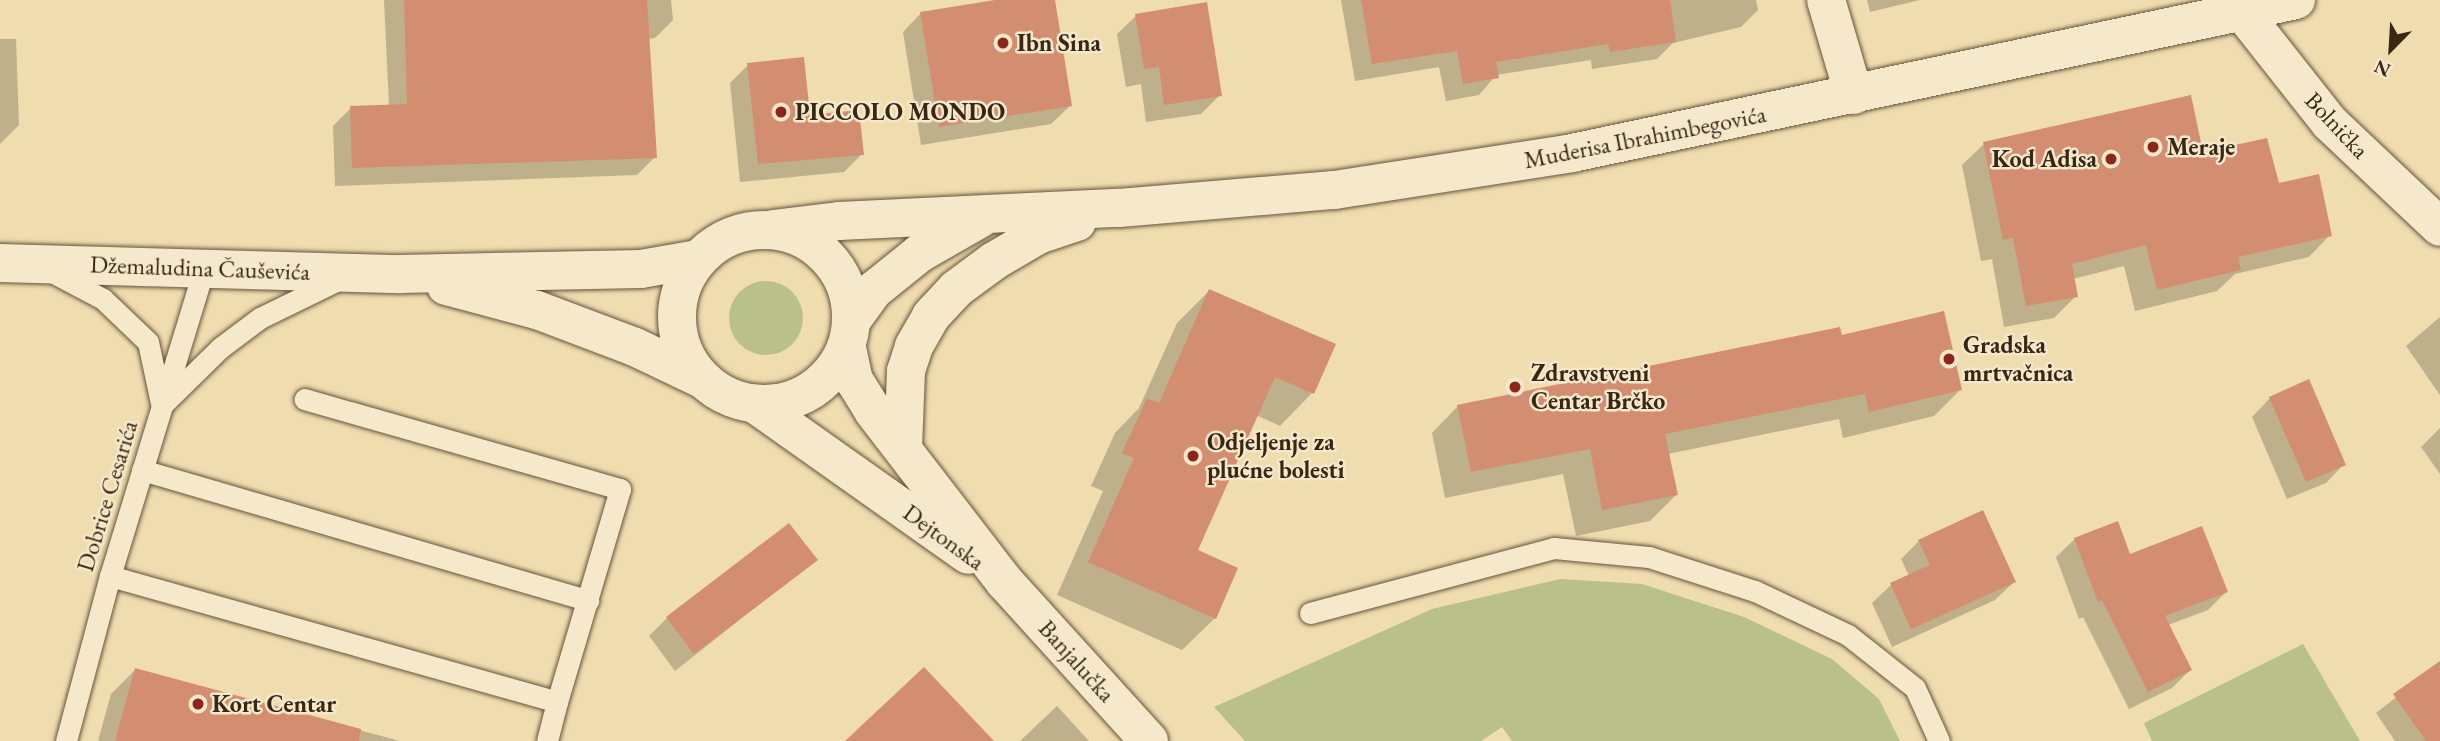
<!DOCTYPE html>
<html>
<head>
<meta charset="utf-8">
<style>
  body { margin:0 }
  #map { position:relative; width:2440px; height:741px; overflow:hidden; background:#efdcaf; font-family:"EB Garamond",serif }
  div>[style] { position:absolute }
  [style*='--x'] { left:calc(var(--x)*1px); top:calc(var(--y)*1px); width:calc(var(--w)*1px); rotate:calc(var(--a)*1deg) }
  .green>* { inset:0; background:#bac08a }
  .round { border-radius:50% }
  .shadow>* { inset:0; background:#0003 }
  .building>* { inset:0; background:#d38d71 }
  .roads { filter:drop-shadow(0 0 2px #66543b) drop-shadow(0 0 2px #66543b) }
  .lane>* { height:21px; margin:-10.5px; padding:0 10.5px; transform-origin:10.5px; border-radius:10.5px; background:#f5e8cb }
  .street>* { height:38px; margin:-19px; padding:0 19px; transform-origin:19px; border-radius:19px; background:#f5e8cb }
  .secondary>* { height:38px; margin:-19px; padding:0 19px; transform-origin:19px; border-radius:19px; background:#f5e8cb }
  .secondary>.ring { margin:-19px; padding:0; box-sizing:content-box; background:none; border:38px solid #f5e8cb; border-radius:50% }
  .dots>* { width:19px; height:19px; translate:-50% -50%; box-sizing:border-box; border:4px solid #f5e8cb; border-radius:50% }
  span { translate:-50% -50%; white-space:nowrap; text-align:center; line-height:1.15; -webkit-text-stroke:5px #f5e8cb; paint-order:stroke }
  .poi-label { font-size:24px; color:#382714; font-weight:700 }
  .left { translate:0 -50%; text-align:left }
  .right { translate:-100% -50%; text-align:right }
  .street-label { font-size:24px; color:#382714 }
  .north { position:absolute; left:2356px; top:14px; width:70px; height:70px; -webkit-text-stroke:5px #f5e8cb; paint-order:stroke; rotate:204deg; font-size:19px; font-weight:700; line-height:28px; text-align:center; color:#382714 }
  .north::after { content:''; display:block; margin:auto; width:24px; height:32px; background:#382714; clip-path:polygon(50% 0,100% 100%,50% 72%,0 100%) }
</style>
</head>
<body>
<div id="map">
  <div class="green">
    <div class="round" style="left:729px;top:281px;width:74px;height:74px"></div>
    <div style="clip-path:polygon(1560px 579px,1642px 584px,1744px 617px,1832px 659px,1879px 699px,1900px 741px,1512px 741px,1502px 727px,1481px 741px,1245px 741px,1214px 707px,1432px 609px)"></div>
    <div style="clip-path:polygon(2303px 644px,2360px 741px,2152px 741px,2144px 723px)"></div>
  </div>
  <div class="shadow">
    <div style="clip-path:polygon(384px 0,671px 0,673px 20px,655px 38px,648px 39px,655px 157px,637px 175px,335px 186px,333px 126px,351px 108px,389px 106px)"></div>
    <div style="clip-path:polygon(1006px 0,1053px 0,1070px 106px,1051px 124px,921px 145px,903px 32px,921px 13px)"></div>
    <div style="clip-path:polygon(1341px 0,1756px 0,1758px 10px,1741px 27px,1673px 43px,1657px 59px,1592px 69px,1591px 60px,1496px 75px,1479px 95px,1446px 101px,1439px 67px,1355px 81px)"></div>
    <div style="clip-path:polygon(1867px 0,1920px 0,1870px 12px)"></div>
    <div style="clip-path:polygon(1136px 16px,1220px 95px,1201px 114px,1146px 122px,1141px 84px,1126px 87px,1117px 34px)"></div>
    <div style="clip-path:polygon(0 39px,16px 39px,19px 125px,0 144px)"></div>
    <div style="clip-path:polygon(748px 65px,808px 117px,862px 154px,844px 172px,740px 182px,730px 83px)"></div>
    <div style="clip-path:polygon(1984px 144px,2202px 154px,2277px 185px,2330px 235px,2309px 257px,2235px 274px,2217px 291px,2135px 311px,2124px 266px,2073px 279px,2076px 296px,2054px 318px,2004px 327px,1992px 259px,1981px 261px,1962px 165px)"></div>
    <div style="clip-path:polygon(1209px 291px,1334px 345px,1312px 393px,1280px 426px,1256px 415px,1196px 551px,1215px 618px,1182px 650px,1057px 595px,1103px 491px,1091px 486px,1115px 433px,1139px 408px,1177px 323px)"></div>
    <div style="clip-path:polygon(2440px 317px,2440px 395px,2406px 346px)"></div>
    <div style="clip-path:polygon(1960px 390px,1934px 416px,1843px 438px,1839px 419px,1668px 454px,1676px 495px,1650px 521px,1576px 536px,1563px 474px,1445px 498px,1432px 433px,1458px 406px)"></div>
    <div style="clip-path:polygon(2270px 398px,2344px 464px,2326px 483px,2287px 499px,2252px 417px)"></div>
    <div style="clip-path:polygon(2440px 428px,2440px 474px,2421px 447px)"></div>
    <div style="clip-path:polygon(2075px 539px,2226px 592px,2208px 610px,2168px 625px,2190px 670px,2172px 688px,2129px 709px,2083px 617px,2079px 619px,2056px 557px)"></div>
    <div style="clip-path:polygon(1919px 541px,2014px 582px,1995px 600px,1892px 647px,1872px 603px,1891px 585px,1909px 576px,1901px 559px)"></div>
    <div style="clip-path:polygon(815px 560px,675px 671px,649px 636px,667px 618px)"></div>
    <div style="clip-path:polygon(2440px 663px,2440px 741px,2395px 741px,2376px 713px)"></div>
    <div style="clip-path:polygon(135px 670px,400px 741px,98px 741px,111px 694px)"></div>
    <div style="clip-path:polygon(1057px 706px,1089px 741px,1020px 741px)"></div>
  </div>
  <div class="building">
    <div style="clip-path:polygon(404px 0,647px 0,657px 158px,352px 168px,350px 106px,407px 104px)"></div>
    <div style="clip-path:polygon(995px 0,1055px 0,1072px 106px,939px 127px,920px 12px)"></div>
    <div style="clip-path:polygon(1361px 0,1670px 0,1676px 42px,1610px 52px,1608px 44px,1496px 62px,1499px 78px,1463px 84px,1457px 51px,1372px 64px)"></div>
    <div style="clip-path:polygon(1207px 2px,1222px 96px,1164px 105px,1159px 67px,1144px 69px,1135px 14px)"></div>
    <div style="clip-path:polygon(804px 57px,810px 115px,859px 110px,864px 155px,758px 164px,747px 63px)"></div>
    <div style="clip-path:polygon(2191px 95px,2203px 152px,2267px 138px,2279px 183px,2319px 174px,2332px 236px,2238px 257px,2241px 270px,2157px 290px,2146px 245px,2072px 264px,2078px 297px,2026px 306px,2013px 238px,2003px 240px,1983px 142px)"></div>
    <div style="clip-path:polygon(1209px 289px,1336px 344px,1314px 394px,1275px 377px,1198px 550px,1238px 568px,1216px 619px,1088px 562px,1134px 458px,1122px 453px,1147px 398px,1159px 403px)"></div>
    <div style="clip-path:polygon(1944px 311px,1962px 390px,1869px 412px,1865px 394px,1665px 434px,1678px 495px,1602px 510px,1590px 449px,1471px 472px,1457px 405px,1840px 327px,1842px 335px)"></div>
    <div style="clip-path:polygon(2309px 379px,2346px 465px,2306px 482px,2269px 397px)"></div>
    <div style="clip-path:polygon(1983px 510px,2016px 582px,1911px 629px,1890px 583px,1930px 565px,1918px 540px)"></div>
    <div style="clip-path:polygon(2118px 521px,2130px 554px,2202px 526px,2228px 592px,2165px 616px,2192px 670px,2148px 692px,2102px 600px,2098px 602px,2074px 538px)"></div>
    <div style="clip-path:polygon(789px 523px,818px 560px,694px 654px,666px 617px)"></div>
    <div style="clip-path:polygon(2440px 661px,2440px 741px,2426px 741px,2393px 694px)"></div>
    <div style="clip-path:polygon(924px 667px,994px 741px,845px 741px)"></div>
    <div style="clip-path:polygon(135px 668px,361px 729px,359px 741px,115px 741px)"></div>
  </div>
  <div class="roads">
    <div class="lane">
      <div style="--x:50;--y:271;--w:60;--a:27.8"></div>
      <div style="--x:103;--y:299;--w:62;--a:43.7"></div>
      <div style="--x:148;--y:342;--w:62;--a:78"></div>
      <div style="--x:163;--y:404;--w:80;--a:-44.5"></div>
      <div style="--x:220;--y:348;--w:50;--a:-36.9"></div>
      <div style="--x:260;--y:318;--w:87;--a:-26"></div>
      <div style="--x:142;--y:470;--w:465;--a:16.3"></div>
      <div style="--x:110;--y:576;--w:464;--a:15.7"></div>
      <div style="--x:557;--y:702;--w:222;--a:-73.5"></div>
      <div style="--x:620;--y:489;--w:328;--a:-164.1"></div>
      <div style="--x:1310;--y:613;--w:253;--a:-14.9"></div>
      <div style="--x:1554;--y:548;--w:95;--a:5.4"></div>
      <div style="--x:1649;--y:557;--w:111;--a:17.8"></div>
      <div style="--x:1755;--y:591;--w:103;--a:25.3"></div>
      <div style="--x:1848;--y:635;--w:85;--a:38.3"></div>
      <div style="--x:1915;--y:688;--w:58;--a:65.6"></div>
      <div style="--x:66;--y:741;--w:171;--a:-75.1"></div>
      <div style="--x:110;--y:576;--w:322;--a:-73"></div>
      <div style="--x:547;--y:741;--w:40;--a:-75.6"></div>
    </div>
    <div class="street">
      <div style="--x:1826;--y:0;--w:99;--a:73.6"></div>
      <div style="--x:2243;--y:13;--w:140;--a:51.7"></div>
      <div style="--x:2330;--y:123;--w:151;--a:43.4"></div>
    </div>
    <div class="secondary">
      <div style="--x:773;--y:229;--w:66;--a:-6.9"></div>
      <div style="--x:839;--y:221;--w:280;--a:-2.7"></div>
      <div style="--x:1119;--y:208;--w:216;--a:-4.8"></div>
      <div style="--x:1334;--y:190;--w:241;--a:-8.8"></div>
      <div style="--x:1572;--y:153;--w:740;--a:-11.93"></div>
      <div class="ring" style="left:677px;top:230px;width:136px;height:136px"></div>
      <div style="--x:0;--y:263;--w:400;--a:1.6"></div>
      <div style="--x:400;--y:274;--w:241;--a:-1.2"></div>
      <div style="--x:641;--y:269;--w:58;--a:-10"></div>
      <div style="--x:446;--y:286;--w:94;--a:14.8"></div>
      <div style="--x:537;--y:310;--w:105;--a:20.7"></div>
      <div style="--x:635;--y:347;--w:76;--a:25.6"></div>
      <div style="--x:852;--y:320;--w:37;--a:-54"></div>
      <div style="--x:874;--y:290;--w:59;--a:-38.8"></div>
      <div style="--x:920;--y:253;--w:70;--a:-29.8"></div>
      <div style="--x:847;--y:348;--w:33;--a:78"></div>
      <div style="--x:854;--y:380;--w:36;--a:58"></div>
      <div style="--x:873;--y:411;--w:215;--a:52.4"></div>
      <div style="--x:1004;--y:581;--w:216;--a:47.8"></div>
      <div style="--x:755;--y:404;--w:261;--a:35.3"></div>
      <div style="--x:903;--y:449;--w:78;--a:-87.8"></div>
      <div style="--x:906;--y:371;--w:26;--a:-72"></div>
      <div style="--x:914;--y:346;--w:34;--a:-60"></div>
      <div style="--x:931;--y:316;--w:37;--a:-47"></div>
      <div style="--x:956;--y:289;--w:47;--a:-36.4"></div>
      <div style="--x:994;--y:261;--w:51;--a:-30.6"></div>
      <div style="--x:1038;--y:235;--w:41;--a:-18.4"></div>
    </div>
  </div>
  <div class="dots">
    <div style="left:1003px;top:43px;background:#8f2418"></div>
    <div style="left:781px;top:112px;background:#8f2418"></div>
    <div style="left:2153px;top:147px;background:#8f2418"></div>
    <div style="left:2111px;top:159px;background:#8f2418"></div>
    <div style="left:1949px;top:359px;background:#8f2418"></div>
    <div style="left:1515px;top:387px;background:#8f2418"></div>
    <div style="left:1193px;top:456px;background:#8f2418"></div>
    <div style="left:198px;top:704px;background:#8f2418"></div>
  </div>
  <div class="poi-label">
    <span class="left" style="left:1017px;top:43px">Ibn Sina</span>
    <span class="left" style="left:795px;top:112px">PICCOLO MONDO</span>
    <span class="left" style="left:2167px;top:147px">Meraje</span>
    <span class="right" style="left:2097px;top:159px">Kod Adisa</span>
    <span class="left" style="left:1963px;top:359px">Gradska<br>mrtvačnica</span>
    <span class="left" style="left:1531px;top:387px">Zdravstveni<br>Centar Brčko</span>
    <span class="left" style="left:1207px;top:456px">Odjeljenje za<br>plućne bolesti</span>
    <span class="left" style="left:212px;top:704px">Kort Centar</span>
  </div>
  <div class="street-label">
    <span style="left:2337px;top:125px;rotate:47deg">Bolnička</span>
    <span style="left:1645px;top:137px;rotate:-11deg">Muderisa Ibrahimbegovića</span>
    <span style="left:200px;top:268px;rotate:2deg">Džemaludina Čauševića</span>
    <span style="left:107px;top:496px;rotate:-73deg">Dobrice Cesarića</span>
    <span style="left:944px;top:537px;rotate:36deg">Dejtonska</span>
    <span style="left:1077px;top:661px;rotate:48deg">Banjalučka</span>
  </div>
  <div class="north">N</div>
</div>
</body>
</html>
